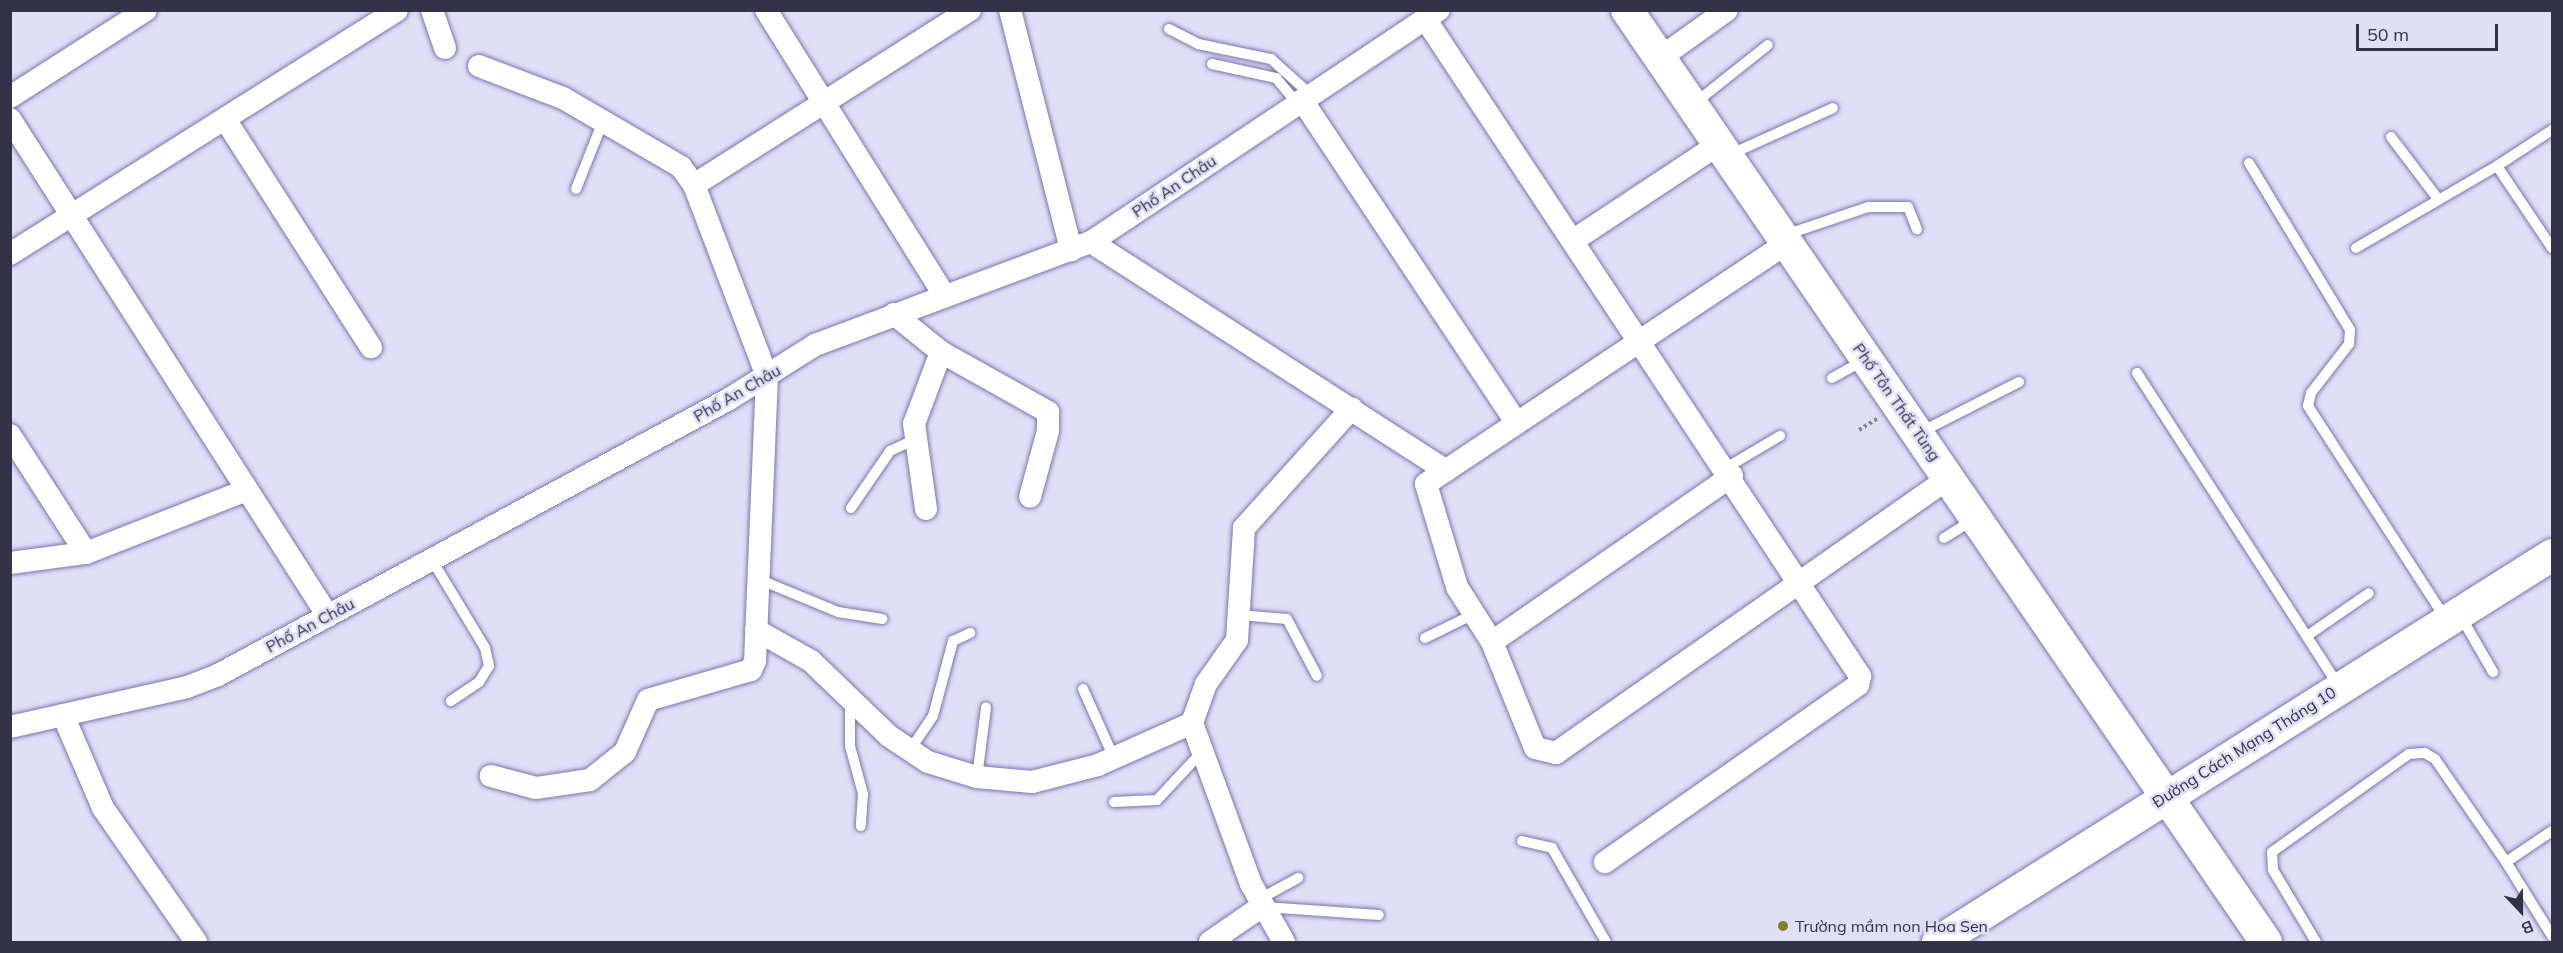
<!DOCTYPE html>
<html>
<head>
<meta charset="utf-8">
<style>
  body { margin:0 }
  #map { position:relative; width:2563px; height:953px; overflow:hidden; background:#dfdff7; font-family:Mulish,sans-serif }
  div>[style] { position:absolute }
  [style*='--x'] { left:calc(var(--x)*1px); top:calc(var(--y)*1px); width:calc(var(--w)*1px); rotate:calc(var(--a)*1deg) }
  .path>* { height:4px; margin-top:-2px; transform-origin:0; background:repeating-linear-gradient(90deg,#83829a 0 3px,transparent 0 6px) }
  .roads { filter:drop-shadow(0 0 2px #7976ad) drop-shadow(0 0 2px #7976ad) }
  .lane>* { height:10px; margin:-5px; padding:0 5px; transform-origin:5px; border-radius:5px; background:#fff }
  .street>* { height:22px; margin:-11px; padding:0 11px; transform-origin:11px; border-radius:11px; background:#fff }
  .secondary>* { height:32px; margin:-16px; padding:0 16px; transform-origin:16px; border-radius:16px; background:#fff }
  .dots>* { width:16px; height:16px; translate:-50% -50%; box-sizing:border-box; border:3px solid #dfdff7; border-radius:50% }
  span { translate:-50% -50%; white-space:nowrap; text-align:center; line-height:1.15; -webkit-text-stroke:5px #dfdff7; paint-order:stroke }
  .street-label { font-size:16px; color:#333249 }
  .poi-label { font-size:16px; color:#333249 }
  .left { translate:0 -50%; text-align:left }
  .frame { position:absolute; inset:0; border:12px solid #333249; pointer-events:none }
  .north { position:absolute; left:2491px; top:881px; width:60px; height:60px; -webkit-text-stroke:4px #dfdff7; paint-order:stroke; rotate:158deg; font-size:16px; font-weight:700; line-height:24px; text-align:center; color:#333249 }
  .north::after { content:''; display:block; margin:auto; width:21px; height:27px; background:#333249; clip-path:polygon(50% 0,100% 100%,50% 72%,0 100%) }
  .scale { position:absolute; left:2356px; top:24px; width:142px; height:27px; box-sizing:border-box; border:3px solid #333249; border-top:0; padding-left:8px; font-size:18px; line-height:21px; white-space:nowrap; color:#333249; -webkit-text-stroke:4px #dfdff7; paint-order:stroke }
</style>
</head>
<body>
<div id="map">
  <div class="path">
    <div style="--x:1859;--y:430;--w:22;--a:-32"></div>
  </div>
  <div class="roads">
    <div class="lane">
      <div style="--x:1169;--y:29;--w:33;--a:27"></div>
      <div style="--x:1198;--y:44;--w:75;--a:11.6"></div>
      <div style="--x:1271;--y:59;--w:52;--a:41.9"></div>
      <div style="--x:1212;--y:64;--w:66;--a:12.3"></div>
      <div style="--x:1276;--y:78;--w:33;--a:50"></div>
      <div style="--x:1695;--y:103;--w:93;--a:-38.5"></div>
      <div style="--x:2391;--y:137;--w:78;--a:52.8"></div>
      <div style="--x:1729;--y:155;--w:114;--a:-24.3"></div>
      <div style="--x:2249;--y:163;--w:195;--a:58.8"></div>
      <div style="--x:2350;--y:330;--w:14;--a:94"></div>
      <div style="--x:2349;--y:344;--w:62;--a:127.8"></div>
      <div style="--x:2311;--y:393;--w:13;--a:103"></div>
      <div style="--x:2308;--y:406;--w:252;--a:57.1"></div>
      <div style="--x:2497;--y:166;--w:66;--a:-33.2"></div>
      <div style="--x:576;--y:189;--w:73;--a:-68.3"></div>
      <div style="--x:1785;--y:235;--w:88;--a:-18.6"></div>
      <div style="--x:1868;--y:207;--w:40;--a:0"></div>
      <div style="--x:1908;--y:207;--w:24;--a:68"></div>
      <div style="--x:2356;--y:248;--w:163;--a:-30.2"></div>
      <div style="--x:2497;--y:166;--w:99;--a:56.1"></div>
      <div style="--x:2137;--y:373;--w:373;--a:57.2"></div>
      <div style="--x:1832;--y:378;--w:37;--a:-29"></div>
      <div style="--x:1921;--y:432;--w:110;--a:-27"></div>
      <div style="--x:1726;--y:468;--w:63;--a:-30.7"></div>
      <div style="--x:851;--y:508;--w:69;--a:-55.6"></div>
      <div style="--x:890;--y:451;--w:29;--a:-25"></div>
      <div style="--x:1944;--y:538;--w:36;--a:-32"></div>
      <div style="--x:432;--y:560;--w:103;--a:58.9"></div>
      <div style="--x:485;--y:648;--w:18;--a:77"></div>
      <div style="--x:489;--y:666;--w:19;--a:122"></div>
      <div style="--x:479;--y:682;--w:34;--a:146"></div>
      <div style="--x:758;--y:579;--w:87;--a:22.4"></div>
      <div style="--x:838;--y:612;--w:45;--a:9"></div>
      <div style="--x:1239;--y:615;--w:48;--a:4.8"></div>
      <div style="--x:1287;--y:619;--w:64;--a:62.2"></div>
      <div style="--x:2460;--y:615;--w:66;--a:59.9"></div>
      <div style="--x:2307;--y:636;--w:75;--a:-34.7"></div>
      <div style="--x:1425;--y:638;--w:52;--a:-26.1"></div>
      <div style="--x:1083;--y:689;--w:76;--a:65.8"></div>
      <div style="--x:850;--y:700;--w:46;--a:90"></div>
      <div style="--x:850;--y:746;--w:50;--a:74.8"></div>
      <div style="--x:863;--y:794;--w:32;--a:94"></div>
      <div style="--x:910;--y:750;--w:41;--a:-55.9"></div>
      <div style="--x:933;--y:716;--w:78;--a:-75.1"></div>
      <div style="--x:953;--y:641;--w:19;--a:-25"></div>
      <div style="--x:977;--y:777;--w:70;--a:-82.6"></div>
      <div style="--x:1114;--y:802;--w:43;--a:-2.7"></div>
      <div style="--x:1157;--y:800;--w:62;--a:-47"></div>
      <div style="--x:2552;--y:831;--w:55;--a:146"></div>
      <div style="--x:2506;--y:862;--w:87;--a:58.1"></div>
      <div style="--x:1522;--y:841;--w:31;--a:13"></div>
      <div style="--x:1552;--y:848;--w:108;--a:60.1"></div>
      <div style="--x:1258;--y:900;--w:46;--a:-28.8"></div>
      <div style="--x:1265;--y:907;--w:114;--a:4"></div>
      <div style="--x:2316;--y:942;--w:84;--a:-120.8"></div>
      <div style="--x:2273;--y:870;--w:18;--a:-93"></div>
      <div style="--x:2272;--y:852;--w:168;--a:-35.6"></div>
      <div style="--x:2409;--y:754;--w:16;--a:-4"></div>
      <div style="--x:2425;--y:753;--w:12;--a:31"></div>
      <div style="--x:2435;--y:759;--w:125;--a:55.4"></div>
    </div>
    <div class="street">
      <div style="--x:432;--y:10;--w:40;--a:71.1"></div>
      <div style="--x:766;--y:10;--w:336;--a:58"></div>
      <div style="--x:1010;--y:10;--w:248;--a:75.7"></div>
      <div style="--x:1426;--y:20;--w:787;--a:56.51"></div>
      <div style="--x:1860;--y:676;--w:9;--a:103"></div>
      <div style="--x:1858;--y:685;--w:309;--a:145"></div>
      <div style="--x:1660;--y:58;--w:82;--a:-35.6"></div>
      <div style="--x:479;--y:66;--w:90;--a:20.9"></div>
      <div style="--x:563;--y:98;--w:137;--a:30.3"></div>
      <div style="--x:681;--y:167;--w:22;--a:54"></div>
      <div style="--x:694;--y:185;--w:204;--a:69.1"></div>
      <div style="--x:767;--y:376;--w:285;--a:92.4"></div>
      <div style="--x:755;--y:661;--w:10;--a:114"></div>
      <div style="--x:751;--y:670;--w:107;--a:163.8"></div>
      <div style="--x:648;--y:700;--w:57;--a:113.9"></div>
      <div style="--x:625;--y:752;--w:45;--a:141.3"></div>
      <div style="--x:590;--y:780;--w:55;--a:171.6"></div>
      <div style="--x:536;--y:788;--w:47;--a:-165.1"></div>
      <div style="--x:10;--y:97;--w:161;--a:-32.6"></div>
      <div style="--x:1302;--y:100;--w:388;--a:56.4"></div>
      <div style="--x:10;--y:119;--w:590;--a:57.39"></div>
      <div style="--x:225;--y:119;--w:271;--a:57.4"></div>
      <div style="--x:694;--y:185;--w:327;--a:-32.4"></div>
      <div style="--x:1574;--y:240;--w:174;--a:-33.5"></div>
      <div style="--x:1091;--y:242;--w:422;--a:32.8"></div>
      <div style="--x:1787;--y:243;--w:434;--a:146.3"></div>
      <div style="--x:1426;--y:484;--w:108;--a:73.2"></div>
      <div style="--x:1457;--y:587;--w:65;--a:57.5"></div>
      <div style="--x:1492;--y:642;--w:114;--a:67.9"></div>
      <div style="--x:1535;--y:748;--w:22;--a:13"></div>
      <div style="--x:1556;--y:753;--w:480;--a:-35"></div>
      <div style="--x:10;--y:254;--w:457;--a:-32.2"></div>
      <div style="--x:894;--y:314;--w:60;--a:39"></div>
      <div style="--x:941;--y:352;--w:123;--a:29.3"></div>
      <div style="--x:1048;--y:412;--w:19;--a:90"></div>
      <div style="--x:1048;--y:431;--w:68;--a:105.3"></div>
      <div style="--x:10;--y:435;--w:140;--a:57.2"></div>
      <div style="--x:926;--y:509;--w:86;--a:-98"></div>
      <div style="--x:914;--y:424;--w:77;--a:-69.4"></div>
      <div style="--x:10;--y:563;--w:77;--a:-7.5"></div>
      <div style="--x:86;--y:553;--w:173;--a:-21.4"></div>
      <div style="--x:756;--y:630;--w:63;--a:29.4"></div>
      <div style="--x:811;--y:661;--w:108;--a:43.9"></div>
      <div style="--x:889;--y:736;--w:47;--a:33.7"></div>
      <div style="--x:928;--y:762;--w:51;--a:17"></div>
      <div style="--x:977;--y:777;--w:55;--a:5.2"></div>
      <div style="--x:1032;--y:782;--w:68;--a:-14.4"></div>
      <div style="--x:1098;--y:765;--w:103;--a:-24.1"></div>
      <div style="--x:1492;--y:642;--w:292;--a:-34.7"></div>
      <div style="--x:63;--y:715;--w:101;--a:66.7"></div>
      <div style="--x:103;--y:808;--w:163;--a:55.2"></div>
      <div style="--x:10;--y:727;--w:181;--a:-12.7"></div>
      <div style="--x:187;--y:687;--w:33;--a:-21"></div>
      <div style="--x:218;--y:675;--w:581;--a:-28.37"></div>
      <div style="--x:729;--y:399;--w:102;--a:-32.1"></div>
      <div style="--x:815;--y:345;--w:295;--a:-20.5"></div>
      <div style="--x:1091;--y:242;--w:418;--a:-33.7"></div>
      <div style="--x:1210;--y:942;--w:62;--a:-34.5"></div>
      <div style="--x:1284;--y:942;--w:67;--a:-119.6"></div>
      <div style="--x:1251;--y:884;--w:171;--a:-110.1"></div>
      <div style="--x:1192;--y:723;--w:41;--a:-70.3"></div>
      <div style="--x:1206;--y:684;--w:54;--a:-54.8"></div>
      <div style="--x:1237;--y:640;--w:112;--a:-86.4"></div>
      <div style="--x:1244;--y:528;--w:161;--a:-48"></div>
    </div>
    <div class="secondary">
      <div style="--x:1627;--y:10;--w:1130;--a:55.56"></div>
      <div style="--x:1938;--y:942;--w:726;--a:-32.22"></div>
    </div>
  </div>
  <div class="dots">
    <div style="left:1783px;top:926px;background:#827d24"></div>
  </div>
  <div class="street-label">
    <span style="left:1174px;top:186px;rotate:-34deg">Phố An Châu</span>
    <span style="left:737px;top:393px;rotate:-30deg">Phố An Châu</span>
    <span style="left:1897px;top:402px;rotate:55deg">Phố Tôn Thất Tùng</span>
    <span style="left:310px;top:625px;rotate:-28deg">Phố An Châu</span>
    <span style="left:2244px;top:747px;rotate:-32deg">Đường Cách Mạng Tháng 10</span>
  </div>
  <div class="poi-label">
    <span class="left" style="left:1795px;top:926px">Trường mầm non Hoa Sen</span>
  </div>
  <div class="frame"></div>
  <div class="north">B</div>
  <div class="scale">50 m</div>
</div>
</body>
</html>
